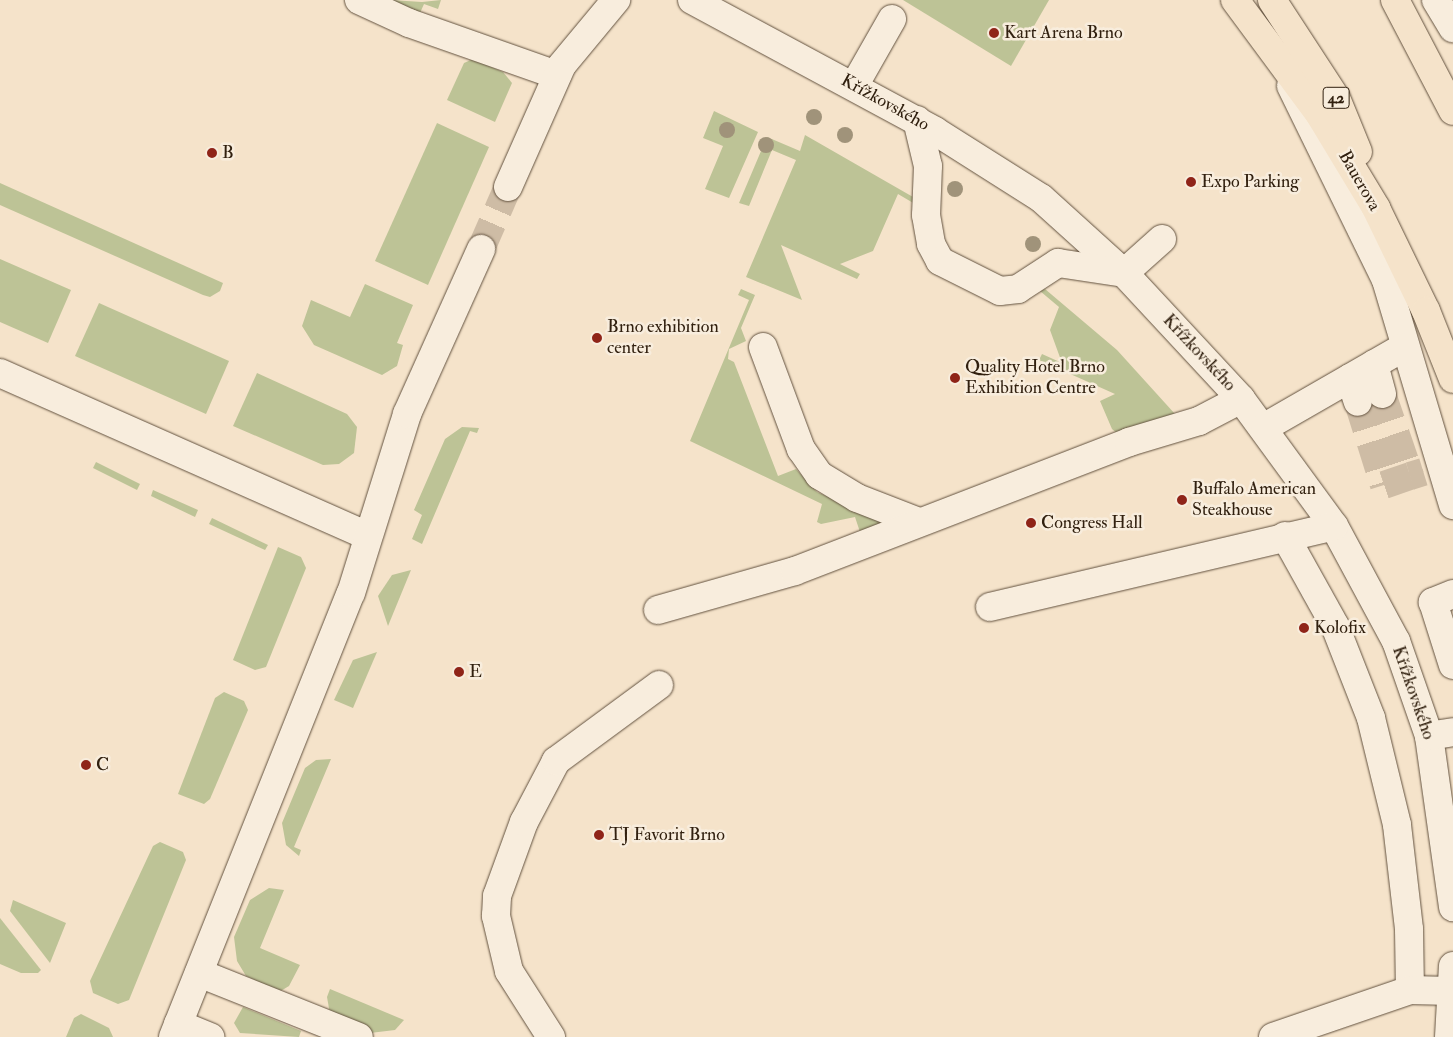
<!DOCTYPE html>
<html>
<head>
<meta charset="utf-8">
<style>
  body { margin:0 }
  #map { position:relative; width:1453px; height:1037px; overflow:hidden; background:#f5e3ca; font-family:"IM FELL Double Pica",serif }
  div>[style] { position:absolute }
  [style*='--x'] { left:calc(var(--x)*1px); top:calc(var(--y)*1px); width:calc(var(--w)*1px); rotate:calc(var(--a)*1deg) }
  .green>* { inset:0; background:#bdc396 }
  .minor-tunnel>* { height:28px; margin-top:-14px; transform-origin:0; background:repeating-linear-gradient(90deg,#cebca5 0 28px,transparent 0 42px) }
  .roads { filter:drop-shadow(0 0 1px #62513e) drop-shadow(0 0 1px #62513e) }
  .minor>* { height:28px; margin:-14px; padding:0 14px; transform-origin:14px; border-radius:14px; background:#f8eddd }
  .highway>* { height:28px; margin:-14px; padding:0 14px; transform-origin:14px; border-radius:14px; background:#f5e3ca }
  .trees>* { width:16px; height:16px; margin:-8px; border-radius:50%; background:#a0937a }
  .dots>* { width:14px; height:14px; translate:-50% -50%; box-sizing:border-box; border:2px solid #f8eddd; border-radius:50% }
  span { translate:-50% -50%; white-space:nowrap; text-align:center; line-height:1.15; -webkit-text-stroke:5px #f8eddd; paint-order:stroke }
  .shield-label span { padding:1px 4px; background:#f8eddd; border:1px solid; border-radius:4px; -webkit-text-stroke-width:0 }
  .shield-label { font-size:16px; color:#31200f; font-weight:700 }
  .poi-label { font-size:18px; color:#31200f }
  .left { translate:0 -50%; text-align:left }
  .street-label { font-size:18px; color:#31200f }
</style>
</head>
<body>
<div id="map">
  <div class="green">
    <div style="clip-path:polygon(391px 0,422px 2px,441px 0,438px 9px,424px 4px,420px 13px)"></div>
    <div style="clip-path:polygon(903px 0,1049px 0,1011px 66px)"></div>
    <div style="clip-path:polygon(473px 59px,503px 72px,512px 83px,495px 122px,447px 100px,464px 63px)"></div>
    <div style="clip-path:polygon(714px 111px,758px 132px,729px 198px,705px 189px,723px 146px,703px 138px)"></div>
    <div style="clip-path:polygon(437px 123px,489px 147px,428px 285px,375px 261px)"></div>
    <div style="clip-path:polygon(805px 135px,920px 201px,920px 207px,898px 194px,873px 251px,840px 264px,860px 274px,857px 279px,781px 245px,802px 300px,746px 277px,796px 160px,772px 150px,749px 206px,739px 203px,767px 137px,800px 151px)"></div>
    <div style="clip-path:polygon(0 183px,223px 283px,220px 291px,210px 297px,203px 295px,0 205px)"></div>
    <div style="clip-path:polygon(0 259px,71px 290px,48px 343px,0 322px)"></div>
    <div style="clip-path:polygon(365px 284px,413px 305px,397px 343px,403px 345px,397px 366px,382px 375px,314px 345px,302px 326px,311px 300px,350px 317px)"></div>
    <div style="clip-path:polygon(741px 289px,755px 295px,741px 328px,746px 341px,729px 349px,728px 359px,734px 362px,778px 476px,796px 469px,817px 492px,887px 522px,861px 535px,855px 517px,821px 524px,817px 522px,822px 504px,690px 441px,749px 300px,738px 295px)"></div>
    <div style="clip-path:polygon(1045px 289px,1117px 350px,1175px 414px,1119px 435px,1112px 429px,1100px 401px,1115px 394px,1039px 360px,1042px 354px,1062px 363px,1050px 330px,1059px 307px,1040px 291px)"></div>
    <div style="clip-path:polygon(99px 303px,229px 361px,206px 414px,75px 356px)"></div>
    <div style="clip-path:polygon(257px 373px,347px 414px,357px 427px,354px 453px,339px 464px,323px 465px,233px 426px)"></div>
    <div style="clip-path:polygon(462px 427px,479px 428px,477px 433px,470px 431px,422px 544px,412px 539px,422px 515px,414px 510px,445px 439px)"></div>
    <div style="clip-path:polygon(96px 462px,140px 484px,137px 490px,93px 468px)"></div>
    <div style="clip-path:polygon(153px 490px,198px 510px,195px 517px,151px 496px)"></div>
    <div style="clip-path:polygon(212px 518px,268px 545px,265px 550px,209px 524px)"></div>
    <div style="clip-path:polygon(278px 547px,301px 557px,306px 568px,266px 667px,255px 670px,233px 660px)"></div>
    <div style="clip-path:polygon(411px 570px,388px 626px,378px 596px,392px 575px)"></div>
    <div style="clip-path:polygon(377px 652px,353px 708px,334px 700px,353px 660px)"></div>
    <div style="clip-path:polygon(224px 692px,244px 701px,248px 710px,210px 799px,204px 804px,178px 794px,215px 698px)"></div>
    <div style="clip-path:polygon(331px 759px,294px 847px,301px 850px,299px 856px,286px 845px,282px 823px,305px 768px,316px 760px)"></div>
    <div style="clip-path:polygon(160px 842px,183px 852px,186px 860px,129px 1000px,118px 1004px,93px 993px,90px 981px,153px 846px)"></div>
    <div style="clip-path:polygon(269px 888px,284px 890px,260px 948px,300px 965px,289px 986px,279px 992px,246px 976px,237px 961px,234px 937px,250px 900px)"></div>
    <div style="clip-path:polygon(13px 900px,66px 923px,50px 963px,10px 911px)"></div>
    <div style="clip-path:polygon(0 918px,41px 970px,38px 973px,21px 973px,0 964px)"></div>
    <div style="clip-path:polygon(330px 989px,404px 1020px,395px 1030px,370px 1033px,330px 1014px,327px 997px)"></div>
    <div style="clip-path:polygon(243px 1007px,301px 1031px,299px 1037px,240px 1033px,234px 1023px)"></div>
    <div style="clip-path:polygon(81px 1014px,109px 1028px,113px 1037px,66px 1037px,74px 1018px)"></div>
  </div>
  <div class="minor-tunnel">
    <div style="--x:481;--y:249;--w:68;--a:-66.5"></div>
    <div style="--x:1382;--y:394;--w:87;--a:71.1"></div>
    <div style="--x:1410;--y:476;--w:14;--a:-17"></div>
    <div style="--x:1358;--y:402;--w:87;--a:72.6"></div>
    <div style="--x:1384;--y:485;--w:28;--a:-19"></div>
  </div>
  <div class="roads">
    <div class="minor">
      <div style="--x:359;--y:0;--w:55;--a:24.7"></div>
      <div style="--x:409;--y:23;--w:157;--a:19.4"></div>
      <div style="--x:692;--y:0;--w:276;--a:28.3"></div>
      <div style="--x:935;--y:131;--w:125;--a:32.3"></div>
      <div style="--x:1041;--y:198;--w:112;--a:42.1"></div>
      <div style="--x:1124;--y:273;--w:172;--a:47.1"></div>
      <div style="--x:1241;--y:399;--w:157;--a:53.8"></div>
      <div style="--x:1334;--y:526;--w:131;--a:61.7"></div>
      <div style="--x:1396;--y:641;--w:101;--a:70.8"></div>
      <div style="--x:1429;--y:736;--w:173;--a:82"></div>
      <div style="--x:1436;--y:0;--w:33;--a:59"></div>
      <div style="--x:854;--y:86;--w:77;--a:-60.4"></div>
      <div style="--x:1291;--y:86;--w:216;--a:63.9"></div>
      <div style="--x:1386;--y:280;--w:235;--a:73.4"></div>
      <div style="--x:917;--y:120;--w:47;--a:76.6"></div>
      <div style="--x:928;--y:166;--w:49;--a:92.3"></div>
      <div style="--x:926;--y:215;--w:29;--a:80"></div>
      <div style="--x:931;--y:244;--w:19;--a:62"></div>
      <div style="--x:940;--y:261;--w:67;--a:26.6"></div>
      <div style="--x:1000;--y:291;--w:18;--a:-6"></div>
      <div style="--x:1018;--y:289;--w:48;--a:-33"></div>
      <div style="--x:1058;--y:263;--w:67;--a:8.6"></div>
      <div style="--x:508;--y:187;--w:133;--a:-66.1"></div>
      <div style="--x:562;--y:65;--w:85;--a:-50.3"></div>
      <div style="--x:1124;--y:273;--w:51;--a:-41.8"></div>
      <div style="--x:763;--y:347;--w:109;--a:69.6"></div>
      <div style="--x:801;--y:449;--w:32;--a:55"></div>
      <div style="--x:819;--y:475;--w:44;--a:31.2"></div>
      <div style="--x:857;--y:498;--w:63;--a:21.3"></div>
      <div style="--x:1374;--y:364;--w:31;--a:75"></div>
      <div style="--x:0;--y:373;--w:402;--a:23.9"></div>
      <div style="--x:1350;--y:378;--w:25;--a:72"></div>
      <div style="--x:1265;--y:427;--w:160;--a:-29.9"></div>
      <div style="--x:1285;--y:536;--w:103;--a:60.9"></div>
      <div style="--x:1335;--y:626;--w:99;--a:68.6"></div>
      <div style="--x:1371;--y:718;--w:110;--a:76.3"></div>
      <div style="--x:1397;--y:825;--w:105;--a:83.4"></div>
      <div style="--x:1409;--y:929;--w:61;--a:89.1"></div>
      <div style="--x:1453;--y:594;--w:22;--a:158"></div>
      <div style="--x:1433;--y:602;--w:66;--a:72.4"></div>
      <div style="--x:990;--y:607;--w:353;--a:-13.2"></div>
      <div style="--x:658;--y:610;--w:142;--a:-15.9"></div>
      <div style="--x:795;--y:571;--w:358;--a:-21.1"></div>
      <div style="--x:1129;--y:442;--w:73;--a:-16.7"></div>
      <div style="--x:1199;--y:421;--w:47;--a:-27.6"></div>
      <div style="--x:1429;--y:736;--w:24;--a:-9"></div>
      <div style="--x:199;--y:973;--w:172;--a:21.8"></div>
      <div style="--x:178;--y:1024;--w:35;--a:22"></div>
      <div style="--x:173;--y:1037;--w:478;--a:-68.2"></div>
      <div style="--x:351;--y:593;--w:188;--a:-72.6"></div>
      <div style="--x:407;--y:414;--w:181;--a:-65.8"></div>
      <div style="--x:551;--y:1037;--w:78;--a:-122.5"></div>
      <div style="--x:509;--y:971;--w:57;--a:-103.3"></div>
      <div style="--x:496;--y:916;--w:20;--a:-87"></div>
      <div style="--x:497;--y:896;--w:79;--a:-70"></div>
      <div style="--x:524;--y:822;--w:69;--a:-62.3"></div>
      <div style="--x:556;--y:761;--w:128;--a:-36.4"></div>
      <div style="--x:1273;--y:1037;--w:145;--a:-18.9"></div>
      <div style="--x:1410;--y:990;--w:42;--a:1.4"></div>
      <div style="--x:1449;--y:1037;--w:71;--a:-86.8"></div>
    </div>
    <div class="highway">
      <div style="--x:1235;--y:0;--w:143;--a:53.5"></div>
      <div style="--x:1320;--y:115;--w:109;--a:58.9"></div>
      <div style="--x:1376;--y:208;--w:114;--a:64.1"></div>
      <div style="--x:1426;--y:311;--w:73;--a:68.3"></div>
      <div style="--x:1272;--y:0;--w:117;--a:56.9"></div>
      <div style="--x:1336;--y:98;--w:58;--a:67.8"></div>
      <div style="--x:1395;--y:0;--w:125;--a:62.4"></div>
    </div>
  </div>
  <div class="trees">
    <div style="left:814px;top:117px"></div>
    <div style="left:727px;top:130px"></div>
    <div style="left:845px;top:135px"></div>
    <div style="left:766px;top:145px"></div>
    <div style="left:955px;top:189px"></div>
    <div style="left:1033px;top:244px"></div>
  </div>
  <div class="dots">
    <div style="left:994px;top:33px;background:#8f2418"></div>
    <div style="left:212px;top:153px;background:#8f2418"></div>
    <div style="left:1191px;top:182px;background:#8f2418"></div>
    <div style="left:597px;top:338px;background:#8f2418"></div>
    <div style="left:955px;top:378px;background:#8f2418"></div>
    <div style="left:1182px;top:500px;background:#8f2418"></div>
    <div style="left:1031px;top:523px;background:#8f2418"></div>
    <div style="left:1304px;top:628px;background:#8f2418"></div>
    <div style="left:459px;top:672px;background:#8f2418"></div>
    <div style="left:86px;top:765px;background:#8f2418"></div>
    <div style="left:599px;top:835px;background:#8f2418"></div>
  </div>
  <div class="shield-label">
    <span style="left:1336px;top:98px">42</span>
  </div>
  <div class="poi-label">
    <span class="left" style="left:1004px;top:33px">Kart Arena Brno</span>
    <span class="left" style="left:222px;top:153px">B</span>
    <span class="left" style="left:1201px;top:182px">Expo Parking</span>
    <span class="left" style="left:607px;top:338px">Brno exhibition<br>center</span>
    <span class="left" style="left:965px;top:378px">Quality Hotel Brno<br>Exhibition Centre</span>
    <span class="left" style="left:1192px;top:500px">Buffalo American<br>Steakhouse</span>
    <span class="left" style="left:1041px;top:523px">Congress Hall</span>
    <span class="left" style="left:1314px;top:628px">Kolofix</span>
    <span class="left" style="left:469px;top:672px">E</span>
    <span class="left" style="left:96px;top:765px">C</span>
    <span class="left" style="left:609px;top:835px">TJ Favorit Brno</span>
  </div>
  <div class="street-label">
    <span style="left:885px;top:103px;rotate:29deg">Křížkovského</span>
    <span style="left:1359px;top:181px;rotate:60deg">Bauerova</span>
    <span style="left:1199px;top:353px;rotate:47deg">Křížkovského</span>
    <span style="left:1413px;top:693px;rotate:71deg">Křížkovského</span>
  </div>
</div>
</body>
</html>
